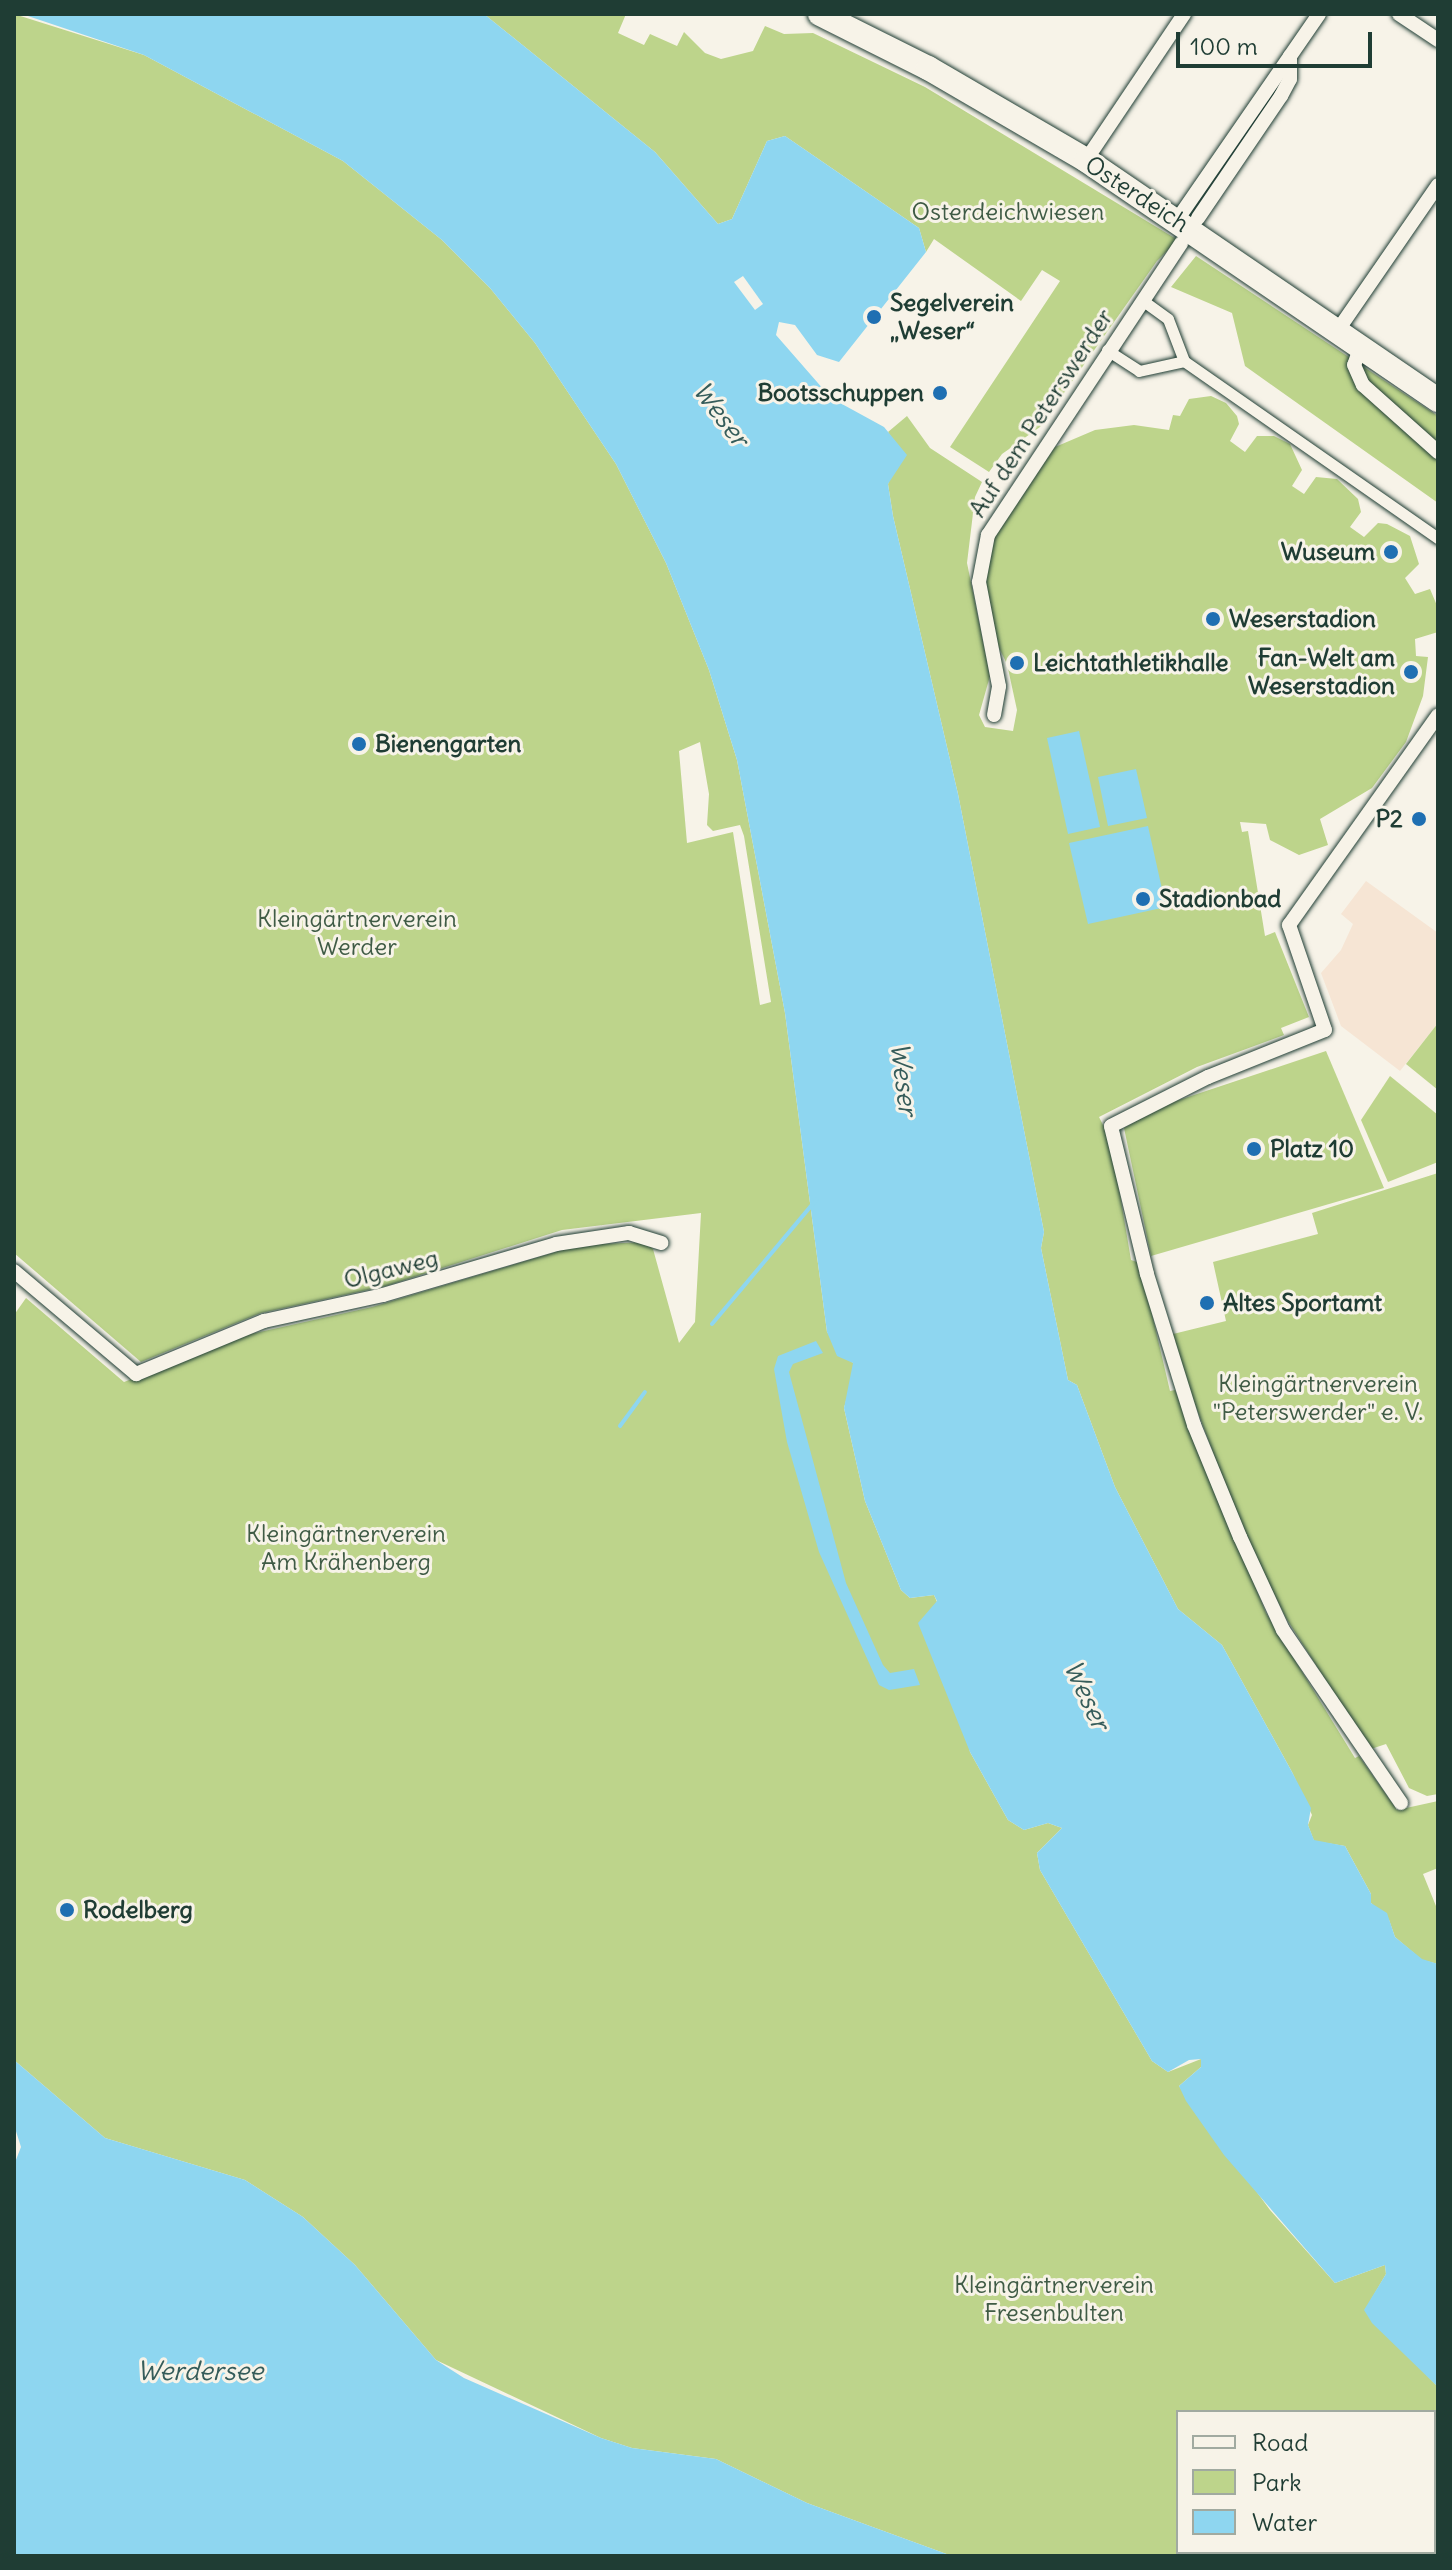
<!DOCTYPE html>
<html>
<head>
<meta charset="utf-8">
<style>
  body { margin:0 }
  #map { position:relative; width:1452px; height:2570px; overflow:hidden; background:#f7f3e8; font-family:Delius,sans-serif }
  div>[style] { position:absolute }
  [style*='--x'] { left:calc(var(--x)*1px); top:calc(var(--y)*1px); width:calc(var(--w)*1px); rotate:calc(var(--a)*1deg) }
  .built>* { inset:0; background:#f6e5d4 }
  .green>* { inset:0; background:#bdd48b }
  .water>* { inset:0; background:#8ed6f0 }
  .pier>* { inset:0; background:#f7f3e8 }
  .stream>* { height:4px; margin:-2px; padding:0 2px; transform-origin:2px; border-radius:2px; background:#8ed6f0 }
  .roads { filter:drop-shadow(0 0 2px #1f3d34) drop-shadow(0 0 2px #1f3d34) }
  .pedestrian>* { height:11px; margin:-5.5px; padding:0 5.5px; transform-origin:5.5px; border-radius:5.5px; background:#f7f3e8 }
  .minor>* { height:14px; margin:-7px; padding:0 7px; transform-origin:7px; border-radius:7px; background:#f7f3e8 }
  .primary>* { height:24px; margin:-12px; padding:0 12px; transform-origin:12px; border-radius:12px; background:#f7f3e8 }
  .dots>* { width:22px; height:22px; translate:-50% -50%; box-sizing:border-box; border:4px solid #f7f3e8; border-radius:50% }
  span { translate:-50% -50%; white-space:nowrap; text-align:center; line-height:1.15; -webkit-text-stroke:6px #f7f3e8; paint-order:stroke }
  .street-label { font-size:24px; color:#1f3d34 }
  .park-label { font-size:24px; color:#3f5b45 }
  .poi-label { font-size:24px; color:#1f3d34; font-weight:700 }
  .left { translate:0 -50%; text-align:left }
  .right { translate:-100% -50%; text-align:right }
  .water-label { font-size:26px; color:#355c5a; font-style:italic }
  .frame { position:absolute; inset:0; border:16px solid #1f3d34; pointer-events:none }
  .legend { position:absolute; left:1176px; top:2410px; width:260px; height:144px; box-sizing:border-box; background:#f7f3e8; border:2px solid #a1aaa0; margin:0; padding:10px 14px; list-style:none; font-size:24px; color:#1f3d34 }
  .legend li { display:flex; align-items:center; gap:16px; height:40px }
  .legend b { width:40px; border:2px solid #a1aaa0 }
  .scale { position:absolute; left:1176px; top:32px; width:196px; height:36px; box-sizing:border-box; border:4px solid #1f3d34; border-top:0; padding-left:10px; font-size:24px; line-height:28px; white-space:nowrap; color:#1f3d34; -webkit-text-stroke:6px #f7f3e8; paint-order:stroke }
</style>
</head>
<body>
<div id="map">
  <div class="built">
    <div style="clip-path:polygon(1366px 881px,1438px 933px,1438px 1023px,1400px 1071px,1341px 1026px,1321px 973px,1341px 950px,1353px 924px,1341px 914px)"></div>
  </div>
  <div class="green">
    <div style="clip-path:polygon(evenodd,14px 14px,144px 55px,343px 161px,442px 240px,490px 288px,535px 343px,616px 464px,666px 563px,709px 670px,737px 760px,785px 1013px,827px 1332px,853px 1363px,854px 1373px,844px 1408px,865px 1501px,901px 1590px,910px 1598px,934px 1595px,937px 1602px,970px 1752px,1008px 1820px,1024px 1830px,1048px 1823px,1062px 1828px,1037px 1853px,1040px 1870px,1152px 2061px,1168px 2072px,1201px 2059px,1201px 2067px,1179px 2086px,1270px 2210px,1335px 2283px,1385px 2265px,1386px 2274px,1365px 2310px,1438px 2387px,1438px 2556px,952px 2556px,807px 2503px,716px 2459px,632px 2448px,601px 2438px,436px 2360px,355px 2265px,303px 2217px,245px 2180px,105px 2138px,14px 2060px,14px 1315px,26px 1298px,124px 1382px,246px 1335px,372px 1307px,579px 1245px,646px 1242px,653px 1249px,679px 1343px,695px 1322px,701px 1213px,562px 1230px,386px 1286px,261px 1313px,141px 1362px,14px 1253px,14px 14px,700px 742px,709px 794px,707px 825px,713px 831px,740px 825px,744px 836px,771px 1002px,760px 1005px,733px 832px,687px 843px,679px 751px,700px 742px,14px 14px,1178px 2412px,1434px 2412px,1434px 2552px,1178px 2552px,1178px 2412px)"></div>
    <div style="clip-path:polygon(484px 14px,626px 14px,618px 33px,644px 45px,650px 34px,677px 46px,684px 32px,705px 53px,721px 59px,753px 51px,765px 26px,784px 34px,813px 33px,925px 87px,1178px 240px,1157px 261px,1040px 427px,1002px 454px,989px 472px,950px 447px,1060px 281px,1042px 270px,1021px 301px,934px 239px,926px 252px,919px 228px,785px 136px,767px 141px,732px 219px,718px 224px,655px 152px)"></div>
    <div style="clip-path:polygon(1196px 256px,1438px 416px,1438px 503px,1245px 366px,1232px 313px,1171px 287px)"></div>
    <div style="clip-path:polygon(1211px 396px,1226px 403px,1237px 416px,1239px 424px,1230px 441px,1245px 452px,1257px 436px,1274px 436px,1290px 444px,1302px 470px,1292px 486px,1304px 494px,1316px 477px,1337px 479px,1358px 499px,1361px 512px,1350px 527px,1364px 537px,1378px 523px,1387px 524px,1410px 536px,1419px 564px,1405px 578px,1415px 594px,1430px 589px,1438px 608px,1438px 632px,1415px 639px,1416px 656px,1428px 657px,1423px 696px,1406px 742px,1372px 788px,1320px 819px,1328px 845px,1299px 855px,1270px 840px,1266px 824px,1240px 822px,1242px 832px,1248px 831px,1265px 936px,1275px 932px,1309px 1017px,1281px 1028px,1284px 1035px,1197px 1067px,1099px 1117px,1111px 1141px,1131px 1260px,1140px 1263px,1170px 1391px,1175px 1390px,1266px 1613px,1355px 1758px,1359px 1756px,1397px 1810px,1438px 1801px,1438px 1868px,1423px 1874px,1438px 1911px,1438px 1964px,1422px 1960px,1395px 1937px,1389px 1920px,1371px 1903px,1371px 1894px,1345px 1846px,1314px 1841px,1308px 1825px,1312px 1815px,1292px 1772px,1222px 1645px,1178px 1609px,1115px 1487px,1077px 1385px,1068px 1380px,1041px 1248px,1044px 1232px,958px 794px,893px 516px,888px 484px,900px 451px,888px 432px,907px 416px,930px 448px,982px 482px,975px 497px,967px 563px,990px 676px,979px 715px,985px 727px,1013px 731px,1017px 710px,1007px 664px,989px 628px,982px 556px,1048px 450px,1095px 430px,1134px 425px,1169px 430px,1173px 415px,1180px 416px,1189px 399px)"></div>
    <div style="clip-path:polygon(1438px 1023px,1438px 1090px,1406px 1064px)"></div>
    <div style="clip-path:polygon(1326px 1051px,1384px 1188px,1151px 1256px,1124px 1128px,1164px 1105px)"></div>
    <div style="clip-path:polygon(1390px 1076px,1438px 1115px,1438px 1162px,1388px 1182px,1361px 1120px)"></div>
    <div style="clip-path:polygon(1438px 1173px,1438px 1794px,1427px 1796px,1409px 1788px,1386px 1744px,1371px 1749px,1365px 1742px,1286px 1618px,1241px 1527px,1169px 1335px,1226px 1321px,1213px 1262px,1318px 1234px,1312px 1213px)"></div>
  </div>
  <div class="water">
    <div style="clip-path:polygon(22px 14px,484px 14px,655px 152px,718px 224px,732px 219px,767px 141px,785px 136px,919px 228px,926px 252px,839px 362px,817px 355px,795px 325px,779px 322px,776px 335px,831px 398px,884px 427px,907px 455px,888px 484px,893px 516px,958px 794px,1044px 1232px,1041px 1248px,1068px 1380px,1077px 1385px,1115px 1487px,1178px 1609px,1222px 1645px,1292px 1772px,1311px 1808px,1308px 1825px,1314px 1840px,1345px 1846px,1371px 1894px,1371px 1903px,1387px 1913px,1395px 1937px,1422px 1959px,1438px 1964px,1438px 2387px,1372px 2323px,1364px 2310px,1386px 2274px,1385px 2265px,1335px 2283px,1224px 2155px,1186px 2101px,1179px 2086px,1201px 2067px,1201px 2059px,1189px 2060px,1168px 2072px,1152px 2061px,1040px 1870px,1037px 1853px,1062px 1828px,1048px 1823px,1024px 1830px,1008px 1820px,970px 1752px,918px 1623px,937px 1601px,934px 1595px,910px 1598px,901px 1590px,865px 1501px,844px 1408px,853px 1363px,837px 1356px,827px 1332px,785px 1013px,737px 760px,709px 670px,666px 563px,616px 464px,535px 343px,490px 288px,442px 240px,343px 161px,144px 55px)"></div>
    <div style="clip-path:polygon(1079px 731px,1100px 827px,1068px 834px,1047px 738px)"></div>
    <div style="clip-path:polygon(1136px 769px,1147px 818px,1108px 826px,1098px 777px)"></div>
    <div style="clip-path:polygon(1148px 826px,1166px 907px,1088px 924px,1069px 843px)"></div>
    <div style="clip-path:polygon(816px 1341px,823px 1353px,793px 1364px,789px 1372px,846px 1583px,883px 1665px,890px 1673px,914px 1669px,920px 1685px,889px 1690px,879px 1685px,819px 1552px,787px 1442px,774px 1369px,778px 1356px)"></div>
    <div style="clip-path:polygon(14px 2060px,105px 2138px,245px 2180px,303px 2217px,355px 2265px,436px 2360px,464px 2378px,601px 2438px,632px 2448px,716px 2459px,807px 2503px,952px 2556px,14px 2556px,14px 2165px,21px 2147px,14px 2125px)"></div>
  </div>
  <div class="pier">
    <div style="clip-path:polygon(743px 276px,763px 304px,755px 310px,734px 282px)"></div>
  </div>
  <div class="stream">
    <div style="--x:712;--y:1324;--w:162;--a:-50"></div>
    <div style="--x:620;--y:1426;--w:42;--a:-53.7"></div>
  </div>
  <div class="roads">
    <div class="pedestrian">
      <div style="--x:1142;--y:300;--w:32;--a:36"></div>
      <div style="--x:1168;--y:319;--w:45;--a:69.1"></div>
      <div style="--x:1184;--y:361;--w:310;--a:34.9"></div>
      <div style="--x:1107;--y:350;--w:38;--a:33"></div>
      <div style="--x:1139;--y:371;--w:46;--a:-12.5"></div>
    </div>
    <div class="minor">
      <div style="--x:1399;--y:14;--w:47;--a:33.7"></div>
      <div style="--x:1086;--y:160;--w:176;--a:-56.1"></div>
      <div style="--x:1198;--y:218;--w:148;--a:-55.8"></div>
      <div style="--x:1281;--y:96;--w:19;--a:-62"></div>
      <div style="--x:1290;--y:79;--w:23;--a:-90"></div>
      <div style="--x:1177;--y:220;--w:250;--a:-55.4"></div>
      <div style="--x:1338;--y:330;--w:176;--a:-55.4"></div>
      <div style="--x:1361;--y:346;--w:20;--a:110"></div>
      <div style="--x:1354;--y:365;--w:22;--a:66"></div>
      <div style="--x:1363;--y:385;--w:101;--a:41.8"></div>
      <div style="--x:994;--y:715;--w:29;--a:-80"></div>
      <div style="--x:999;--y:686;--w:106;--a:-100.9"></div>
      <div style="--x:979;--y:582;--w:48;--a:-79.2"></div>
      <div style="--x:988;--y:535;--w:350;--a:-56.5"></div>
      <div style="--x:14;--y:1271;--w:160;--a:40.2"></div>
      <div style="--x:136;--y:1374;--w:139;--a:-22.5"></div>
      <div style="--x:264;--y:1321;--w:122;--a:-12.3"></div>
      <div style="--x:383;--y:1295;--w:180;--a:-16.4"></div>
      <div style="--x:556;--y:1244;--w:74;--a:-8.6"></div>
      <div style="--x:629;--y:1233;--w:34;--a:17"></div>
      <div style="--x:1401;--y:1803;--w:209;--a:-124.3"></div>
      <div style="--x:1283;--y:1630;--w:102;--a:-114.8"></div>
      <div style="--x:1240;--y:1537;--w:121;--a:-112.3"></div>
      <div style="--x:1194;--y:1425;--w:158;--a:-107.3"></div>
      <div style="--x:1147;--y:1274;--w:152;--a:-103.7"></div>
      <div style="--x:1111;--y:1126;--w:109;--a:-26.8"></div>
      <div style="--x:1208;--y:1077;--w:126;--a:-21.9"></div>
      <div style="--x:1325;--y:1030;--w:111;--a:-108.9"></div>
      <div style="--x:1289;--y:925;--w:257;--a:-54.6"></div>
    </div>
    <div class="primary">
      <div style="--x:820;--y:14;--w:121;--a:26.6"></div>
      <div style="--x:928;--y:68;--w:183;--a:30.2"></div>
      <div style="--x:1086;--y:160;--w:426;--a:34.3"></div>
    </div>
  </div>
  <div class="dots">
    <div style="left:874px;top:317px;background:#1f6fb2"></div>
    <div style="left:940px;top:393px;background:#1f6fb2"></div>
    <div style="left:1391px;top:552px;background:#1f6fb2"></div>
    <div style="left:1213px;top:619px;background:#1f6fb2"></div>
    <div style="left:1017px;top:663px;background:#1f6fb2"></div>
    <div style="left:1411px;top:672px;background:#1f6fb2"></div>
    <div style="left:359px;top:744px;background:#1f6fb2"></div>
    <div style="left:1419px;top:819px;background:#1f6fb2"></div>
    <div style="left:1143px;top:899px;background:#1f6fb2"></div>
    <div style="left:1254px;top:1149px;background:#1f6fb2"></div>
    <div style="left:1207px;top:1303px;background:#1f6fb2"></div>
    <div style="left:67px;top:1910px;background:#1f6fb2"></div>
  </div>
  <div class="street-label">
    <span style="left:1137px;top:194px;rotate:33deg">Osterdeich</span>
    <span style="left:1041px;top:413px;rotate:-57deg">Auf dem Peterswerder</span>
    <span style="left:391px;top:1269px;rotate:-14deg">Olgaweg</span>
  </div>
  <div class="park-label">
    <span style="left:1008px;top:212px">Osterdeichwiesen</span>
    <span style="left:357px;top:933px">Kleingärtnerverein<br>Werder</span>
    <span style="left:1318px;top:1398px">Kleingärtnerverein<br>"Peterswerder" e. V.</span>
    <span style="left:346px;top:1548px">Kleingärtnerverein<br>Am Krähenberg</span>
    <span style="left:1054px;top:2299px">Kleingärtnerverein<br>Fresenbulten</span>
  </div>
  <div class="poi-label">
    <span class="left" style="left:890px;top:317px">Segelverein<br>„Weser“</span>
    <span class="right" style="left:924px;top:393px">Bootsschuppen</span>
    <span class="right" style="left:1375px;top:552px">Wuseum</span>
    <span class="left" style="left:1229px;top:619px">Weserstadion</span>
    <span class="right" style="left:1395px;top:672px">Fan-Welt am<br>Weserstadion</span>
    <span class="left" style="left:1033px;top:663px">Leichtathletikhalle</span>
    <span class="left" style="left:375px;top:744px">Bienengarten</span>
    <span class="right" style="left:1403px;top:819px">P2</span>
    <span class="left" style="left:1159px;top:899px">Stadionbad</span>
    <span class="left" style="left:1270px;top:1149px">Platz 10</span>
    <span class="left" style="left:1223px;top:1303px">Altes Sportamt</span>
    <span class="left" style="left:83px;top:1910px">Rodelberg</span>
  </div>
  <div class="water-label">
    <span style="left:721px;top:414px;rotate:53deg">Weser</span>
    <span style="left:904px;top:1079px;rotate:83deg">Weser</span>
    <span style="left:1087px;top:1695px;rotate:65deg">Weser</span>
    <span style="left:200px;top:2371px">Werdersee</span>
  </div>
  <div class="frame"></div>
  <ul class="legend">
  <li><b style="height:10px;background:#f7f3e8"></b>Road</li>
  <li><b style="height:22px;background:#bdd48b"></b>Park</li>
  <li><b style="height:22px;background:#8ed6f0"></b>Water</li>
  </ul>
  <div class="scale">100 m</div>
</div>
</body>
</html>
